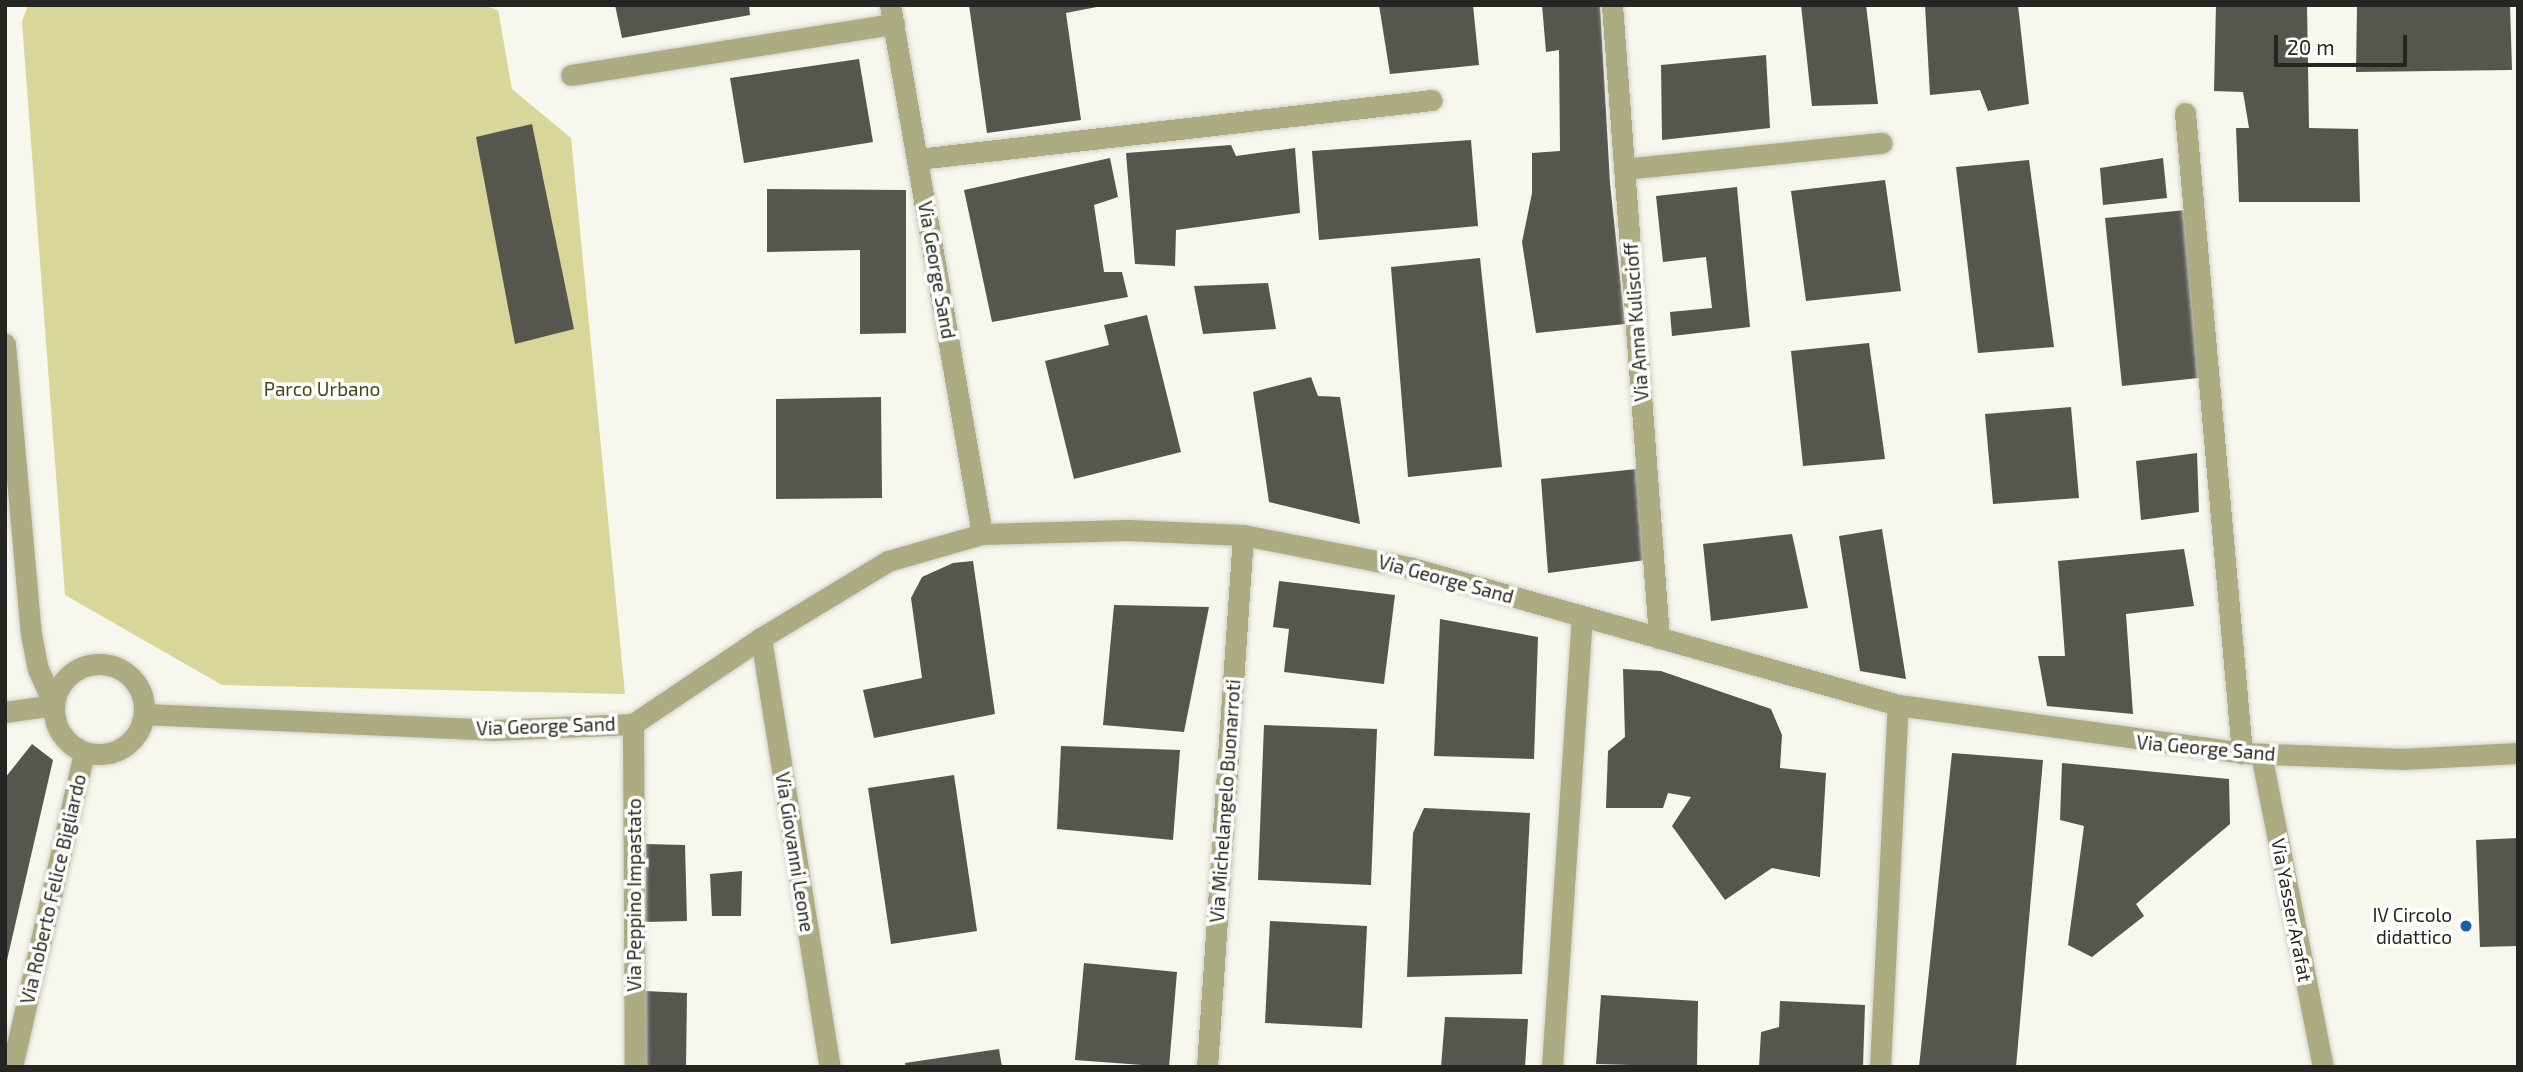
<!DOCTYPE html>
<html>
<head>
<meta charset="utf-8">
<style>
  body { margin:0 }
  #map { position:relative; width:2523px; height:1072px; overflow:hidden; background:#f7f7ee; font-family:"Exo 2",sans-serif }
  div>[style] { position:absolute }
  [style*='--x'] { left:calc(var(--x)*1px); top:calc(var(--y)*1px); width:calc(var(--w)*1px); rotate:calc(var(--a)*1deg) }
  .green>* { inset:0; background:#d9d69a }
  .building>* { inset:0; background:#56554e }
  .roads { filter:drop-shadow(0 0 2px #d1d1c9) drop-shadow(0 0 2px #d1d1c9) }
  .street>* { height:21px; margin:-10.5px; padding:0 10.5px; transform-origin:10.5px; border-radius:10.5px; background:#adab82 }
  .street>.ring { margin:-10.5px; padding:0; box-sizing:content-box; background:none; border:21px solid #adab82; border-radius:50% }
  .dots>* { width:19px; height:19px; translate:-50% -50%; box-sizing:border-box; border:4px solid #fffffe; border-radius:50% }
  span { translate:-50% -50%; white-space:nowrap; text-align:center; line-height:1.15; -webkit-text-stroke:7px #fffffe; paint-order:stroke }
  .street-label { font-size:19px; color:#252521 }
  .park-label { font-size:19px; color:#48451b }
  .poi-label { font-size:19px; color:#252521 }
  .right { translate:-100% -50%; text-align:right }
  .frame { position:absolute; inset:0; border:7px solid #252521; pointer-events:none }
  .scale { position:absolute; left:2274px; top:35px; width:133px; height:32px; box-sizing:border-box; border:4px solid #252521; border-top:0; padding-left:9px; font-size:21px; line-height:24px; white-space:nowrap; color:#252521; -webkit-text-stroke:5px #fffffe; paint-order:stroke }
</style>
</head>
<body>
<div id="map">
  <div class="green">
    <div style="clip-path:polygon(28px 5px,482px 5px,498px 10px,512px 89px,571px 138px,625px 694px,222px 685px,65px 595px,22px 22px)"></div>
  </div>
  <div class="building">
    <div style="clip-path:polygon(615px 5px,749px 5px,750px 15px,622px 38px)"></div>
    <div style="clip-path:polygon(969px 5px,1107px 5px,1066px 13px,1081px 120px,987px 133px)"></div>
    <div style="clip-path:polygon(1379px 5px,1473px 5px,1479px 65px,1390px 74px)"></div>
    <div style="clip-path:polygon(1542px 5px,1600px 5px,1610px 183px,1625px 324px,1536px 333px,1522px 242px,1532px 193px,1532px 153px,1560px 151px,1559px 50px,1546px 52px)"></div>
    <div style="clip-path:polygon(1801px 5px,1866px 5px,1878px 104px,1812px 106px)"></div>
    <div style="clip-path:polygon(1925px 5px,2018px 5px,2029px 104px,1988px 111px,1980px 90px,1930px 95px)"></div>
    <div style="clip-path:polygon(2216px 5px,2307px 5px,2309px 128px,2358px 129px,2360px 202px,2239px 202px,2236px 128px,2249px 128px,2243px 92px,2214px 91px)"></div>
    <div style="clip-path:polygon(2357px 5px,2510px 5px,2512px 70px,2356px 72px)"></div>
    <div style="clip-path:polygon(1766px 55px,1770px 128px,1662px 140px,1661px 65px)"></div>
    <div style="clip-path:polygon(859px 59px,873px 142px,744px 163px,730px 78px)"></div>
    <div style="clip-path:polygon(532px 124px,574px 329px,515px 344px,476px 137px)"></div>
    <div style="clip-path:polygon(1471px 140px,1478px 226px,1319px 240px,1312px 151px)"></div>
    <div style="clip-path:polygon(1231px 145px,1236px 156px,1295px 148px,1300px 213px,1176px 230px,1175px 266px,1135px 264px,1126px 153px)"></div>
    <div style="clip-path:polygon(1110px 158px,1118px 197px,1094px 205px,1104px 272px,1122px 272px,1128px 297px,992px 322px,964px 190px)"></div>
    <div style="clip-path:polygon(2163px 158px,2167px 198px,2103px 205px,2100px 168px)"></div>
    <div style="clip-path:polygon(2029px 160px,2054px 347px,1978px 353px,1956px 167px)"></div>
    <div style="clip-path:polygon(1885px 180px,1901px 291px,1806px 301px,1791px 191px)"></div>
    <div style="clip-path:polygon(1737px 187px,1750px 327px,1672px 336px,1670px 312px,1712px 308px,1706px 257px,1663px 262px,1656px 196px)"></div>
    <div style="clip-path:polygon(767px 189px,906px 190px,906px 333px,860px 334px,860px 250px,767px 252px)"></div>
    <div style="clip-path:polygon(2186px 210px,2208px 377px,2122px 386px,2105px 218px)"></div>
    <div style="clip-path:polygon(1480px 258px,1502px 467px,1408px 477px,1391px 267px)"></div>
    <div style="clip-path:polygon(1268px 283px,1276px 329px,1203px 334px,1194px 286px)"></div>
    <div style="clip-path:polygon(1147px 315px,1181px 452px,1074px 479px,1045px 361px,1109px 345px,1104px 325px)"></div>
    <div style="clip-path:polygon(1869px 343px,1885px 459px,1803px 466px,1791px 351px)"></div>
    <div style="clip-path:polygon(1311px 377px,1318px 396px,1340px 397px,1360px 524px,1269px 502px,1253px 392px)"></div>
    <div style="clip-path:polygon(881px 397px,882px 498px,776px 499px,776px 399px)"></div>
    <div style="clip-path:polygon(2071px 407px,2079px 498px,1993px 504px,1985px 414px)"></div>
    <div style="clip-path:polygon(2197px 453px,2199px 512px,2141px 520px,2136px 461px)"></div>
    <div style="clip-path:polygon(1637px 469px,1646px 560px,1548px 573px,1541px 479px)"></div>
    <div style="clip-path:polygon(1882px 529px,1906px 679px,1860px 671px,1839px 536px)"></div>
    <div style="clip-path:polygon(1792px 534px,1808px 608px,1711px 621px,1703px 544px)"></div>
    <div style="clip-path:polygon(2184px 549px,2194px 606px,2126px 614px,2133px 714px,2047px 706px,2038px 656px,2065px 656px,2058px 561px)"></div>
    <div style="clip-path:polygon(973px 561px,995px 714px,874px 738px,863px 690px,922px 678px,911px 598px,922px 577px,953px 563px)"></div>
    <div style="clip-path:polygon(1279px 581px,1395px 595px,1384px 684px,1284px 672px,1289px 629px,1273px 627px)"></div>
    <div style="clip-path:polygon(1114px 605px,1209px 607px,1184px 732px,1103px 725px)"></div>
    <div style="clip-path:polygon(1440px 619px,1538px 637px,1534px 759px,1434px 756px)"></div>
    <div style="clip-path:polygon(1623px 669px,1661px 671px,1771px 709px,1782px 735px,1780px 768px,1826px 773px,1820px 877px,1772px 868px,1725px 900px,1672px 826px,1691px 797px,1668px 793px,1663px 808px,1606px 808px,1608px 751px,1625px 737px)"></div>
    <div style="clip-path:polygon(1264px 725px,1377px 729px,1371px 885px,1258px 880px)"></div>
    <div style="clip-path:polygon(32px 744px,53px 760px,5px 969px,5px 778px)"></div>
    <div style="clip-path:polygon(1061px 746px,1180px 750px,1173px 840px,1057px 829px)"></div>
    <div style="clip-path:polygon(1952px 753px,2043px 760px,2016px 1067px,1919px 1067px)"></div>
    <div style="clip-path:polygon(2062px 763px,2229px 779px,2230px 824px,2136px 904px,2144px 916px,2092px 957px,2068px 945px,2084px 826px,2060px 820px)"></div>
    <div style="clip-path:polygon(954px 775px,977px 931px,891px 944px,868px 788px)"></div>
    <div style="clip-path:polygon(1424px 808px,1530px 813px,1522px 974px,1407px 977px,1413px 833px)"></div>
    <div style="clip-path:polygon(2518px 838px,2518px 946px,2480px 947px,2476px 840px)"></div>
    <div style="clip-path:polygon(646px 844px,685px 845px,687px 921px,645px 922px)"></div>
    <div style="clip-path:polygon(742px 871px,741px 916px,712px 916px,710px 874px)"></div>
    <div style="clip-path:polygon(1270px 921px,1367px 926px,1362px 1028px,1265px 1023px)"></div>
    <div style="clip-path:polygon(1084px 963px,1177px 972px,1169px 1067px,1075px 1060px)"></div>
    <div style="clip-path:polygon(645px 991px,687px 993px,686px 1067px,645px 1067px)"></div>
    <div style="clip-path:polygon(1601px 995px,1698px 1001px,1697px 1067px,1596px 1064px)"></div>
    <div style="clip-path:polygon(1780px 1001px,1865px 1005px,1863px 1067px,1759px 1067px,1761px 1032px,1779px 1027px)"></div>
    <div style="clip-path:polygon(1445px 1017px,1528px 1019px,1525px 1067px,1441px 1067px)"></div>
    <div style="clip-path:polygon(999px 1049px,1002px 1067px,906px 1067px,905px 1063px)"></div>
  </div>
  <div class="roads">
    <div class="street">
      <div style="--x:890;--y:5;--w:537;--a:80.13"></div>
      <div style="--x:1612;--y:5;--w:635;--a:85.75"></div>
      <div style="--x:571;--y:75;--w:327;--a:-9"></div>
      <div style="--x:2185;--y:113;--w:643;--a:84.91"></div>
      <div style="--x:918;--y:159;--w:517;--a:-6.55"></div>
      <div style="--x:1624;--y:169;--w:259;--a:-5.8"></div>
      <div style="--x:5;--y:344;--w:291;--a:84.9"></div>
      <div style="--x:31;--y:634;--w:36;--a:79"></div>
      <div style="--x:38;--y:669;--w:39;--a:66"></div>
      <div style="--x:761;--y:638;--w:435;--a:80.9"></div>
      <div class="ring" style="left:54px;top:664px;width:69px;height:69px"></div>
      <div style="--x:5;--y:712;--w:49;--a:-8.1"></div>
      <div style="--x:144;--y:714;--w:348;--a:2.6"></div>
      <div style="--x:492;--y:730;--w:141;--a:-2.4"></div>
      <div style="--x:633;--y:724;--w:154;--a:-33.9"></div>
      <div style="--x:761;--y:638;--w:149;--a:-31.2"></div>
      <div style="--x:888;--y:561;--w:98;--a:-16"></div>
      <div style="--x:982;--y:534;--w:146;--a:-1.6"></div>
      <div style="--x:1128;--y:530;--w:115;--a:2.5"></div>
      <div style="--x:1243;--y:535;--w:172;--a:11"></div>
      <div style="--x:1412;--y:568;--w:505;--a:15.74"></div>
      <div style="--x:1898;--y:705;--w:347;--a:7.9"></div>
      <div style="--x:2242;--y:753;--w:160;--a:2.1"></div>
      <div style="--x:2402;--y:759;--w:116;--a:-3"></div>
      <div style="--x:633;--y:724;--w:343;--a:89.7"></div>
      <div style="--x:2261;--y:754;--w:319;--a:78.8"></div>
      <div style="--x:12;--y:1067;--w:323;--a:-77.1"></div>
      <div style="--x:1207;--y:1067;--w:533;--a:-86.13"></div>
      <div style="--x:1552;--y:1067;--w:452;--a:-86.2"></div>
      <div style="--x:1880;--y:1067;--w:362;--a:-87.2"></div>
    </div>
  </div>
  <div class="dots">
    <div style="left:2466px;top:926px;background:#195eae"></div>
  </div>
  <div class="street-label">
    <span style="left:937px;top:270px;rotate:80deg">Via George Sand</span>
    <span style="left:1636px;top:322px;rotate:-94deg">Via Anna Kuliscioff</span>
    <span style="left:1446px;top:579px;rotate:15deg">Via George Sand</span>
    <span style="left:546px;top:726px;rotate:-2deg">Via George Sand</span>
    <span style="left:2206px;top:748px;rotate:5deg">Via George Sand</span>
    <span style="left:1225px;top:801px;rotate:-86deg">Via Michelangelo Buonarroti</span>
    <span style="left:795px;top:852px;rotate:81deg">Via Giovanni Leone</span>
    <span style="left:53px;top:889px;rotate:-77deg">Via Roberto Felice Bigliardo</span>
    <span style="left:634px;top:895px;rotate:-90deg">Via Peppino Impastato</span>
    <span style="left:2292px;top:910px;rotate:79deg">Via Yasser Arafat</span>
  </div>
  <div class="park-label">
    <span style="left:322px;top:389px">Parco Urbano</span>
  </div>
  <div class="poi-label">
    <span class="right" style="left:2452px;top:926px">IV Circolo<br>didattico</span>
  </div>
  <div class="frame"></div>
  <div class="scale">20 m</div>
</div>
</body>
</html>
